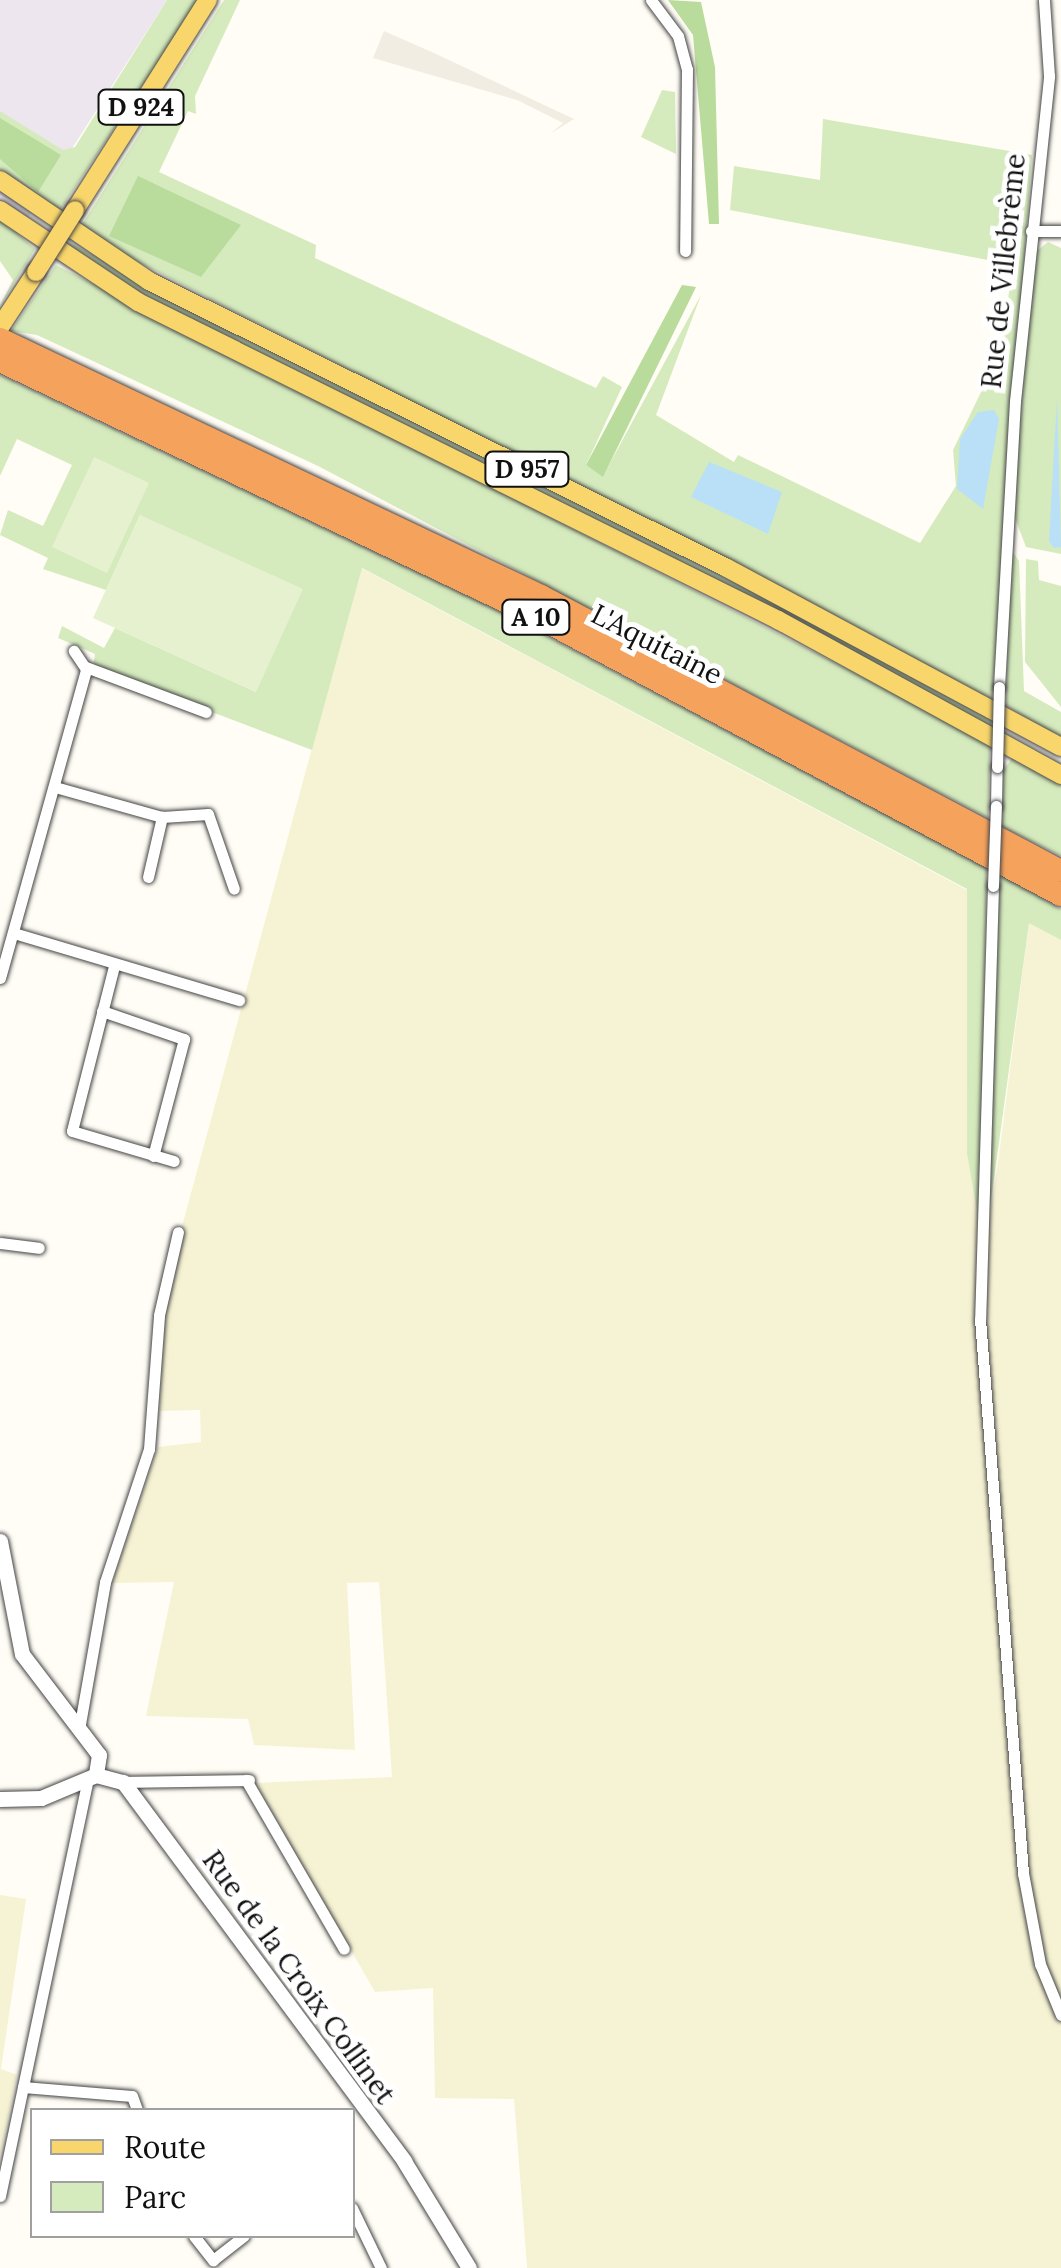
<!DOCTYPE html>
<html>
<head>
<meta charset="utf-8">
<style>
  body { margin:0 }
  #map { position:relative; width:1061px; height:2268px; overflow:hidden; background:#fffdf5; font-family:Lora,serif }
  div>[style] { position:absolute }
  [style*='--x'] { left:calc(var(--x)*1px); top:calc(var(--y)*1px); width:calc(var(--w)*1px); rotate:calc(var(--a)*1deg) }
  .industrial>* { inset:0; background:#eee6ef }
  .farmland>* { inset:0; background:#f6f3d4 }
  .green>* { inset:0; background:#d5ebbd }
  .forest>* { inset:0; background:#b9dc9c }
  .pitch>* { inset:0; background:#e6f2cf }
  .plaza>* { inset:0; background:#f1ede2 }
  .water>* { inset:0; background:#b9e0f7 }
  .roads { filter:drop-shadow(0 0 2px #444) drop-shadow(0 0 2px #444) }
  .minor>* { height:11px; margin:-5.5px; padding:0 5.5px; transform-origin:5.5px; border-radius:5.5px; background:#fff }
  .tertiary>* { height:15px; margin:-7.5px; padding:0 7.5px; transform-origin:7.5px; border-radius:7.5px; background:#fff }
  .primary>* { height:18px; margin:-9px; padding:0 9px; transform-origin:9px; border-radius:9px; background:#f9d66b }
  .motorway>* { height:22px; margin:-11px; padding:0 11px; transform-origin:11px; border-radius:11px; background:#f5a25d }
  .bridges { filter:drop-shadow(0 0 2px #444) drop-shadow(0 0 2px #444) }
  .minor-bridge>* { height:11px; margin:-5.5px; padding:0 5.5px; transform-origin:5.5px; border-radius:5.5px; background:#fff }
  .primary-bridge>* { height:18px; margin:-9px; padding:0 9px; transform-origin:9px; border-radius:9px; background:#f9d66b }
  span { translate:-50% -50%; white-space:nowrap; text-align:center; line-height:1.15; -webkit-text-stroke:10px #fff; paint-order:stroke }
  .shield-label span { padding:2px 8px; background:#fff; border:2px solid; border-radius:8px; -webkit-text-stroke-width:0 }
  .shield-label { font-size:25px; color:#111; font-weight:700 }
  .street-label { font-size:28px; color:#111 }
  .legend { position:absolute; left:30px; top:2108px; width:325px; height:130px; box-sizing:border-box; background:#fff; border:2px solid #a0a0a0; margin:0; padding:12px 18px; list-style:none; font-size:30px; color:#111 }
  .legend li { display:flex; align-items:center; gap:20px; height:50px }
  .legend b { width:50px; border:2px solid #a0a0a0 }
</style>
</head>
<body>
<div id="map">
  <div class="industrial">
    <div style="clip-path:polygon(0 0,167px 0,0 261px)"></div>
  </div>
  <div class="farmland">
    <div style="clip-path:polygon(361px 568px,967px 890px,967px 1154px,979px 1223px,988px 1223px,998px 1163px,1029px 922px,1061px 940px,1061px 2268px,527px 2268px,514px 2099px,435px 2098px,433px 1988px,375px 1992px,255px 1783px,392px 1777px,379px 1582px,347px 1583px,355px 1750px,254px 1745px,248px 1719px,146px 1716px,174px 1582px,112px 1583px,158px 1447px,201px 1442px,200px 1410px,160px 1411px,163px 1296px)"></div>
    <div style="clip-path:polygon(0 1895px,26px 1899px,1px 2069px,17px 2075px,0 2157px)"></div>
  </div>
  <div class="green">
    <div style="clip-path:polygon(167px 0,199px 0,56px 216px,0 171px,0 111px,63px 150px,75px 147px)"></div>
    <div style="clip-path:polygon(224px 0,240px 0,195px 96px,196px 114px,188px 111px,159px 172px,316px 245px,315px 258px,596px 388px,603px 376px,622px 387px,586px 465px,603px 476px,701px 295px,656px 415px,734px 462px,738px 455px,920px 543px,956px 486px,953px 450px,998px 357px,1012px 275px,1003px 263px,730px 210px,734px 166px,820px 180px,823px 119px,1032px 155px,992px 699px,78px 231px)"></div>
    <div style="clip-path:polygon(662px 90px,675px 92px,676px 154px,641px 137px)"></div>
    <div style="clip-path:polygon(0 219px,35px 249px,0 306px,13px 280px,0 261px)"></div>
    <div style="clip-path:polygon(1048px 242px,1061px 248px,1061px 554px,1026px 547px,1013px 513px,1033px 254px)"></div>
    <div style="clip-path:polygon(70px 243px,991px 714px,991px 727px,204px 329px,65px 251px)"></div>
    <div style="clip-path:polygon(56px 265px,990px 742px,988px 818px,318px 466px,37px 335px,11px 331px)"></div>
    <div style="clip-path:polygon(0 375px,495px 609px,987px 868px,979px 1223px,967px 1154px,967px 889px,362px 568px,312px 750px,93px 667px,95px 654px,58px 638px,62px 626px,104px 648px,115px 628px,256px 692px,140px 515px,106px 590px,43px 569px,48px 558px,0 535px,8px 510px,43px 526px,72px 465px,17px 439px,0 476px)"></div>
    <div style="clip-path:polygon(1010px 548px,1019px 561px,1024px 691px,1061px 712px,1061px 738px,1006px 706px)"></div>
    <div style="clip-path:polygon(1026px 559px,1038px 561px,1039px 580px,1061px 586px,1061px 707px,1025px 662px)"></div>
    <div style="clip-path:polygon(1014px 755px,1061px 783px,1061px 856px,1001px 826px,1003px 771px)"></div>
    <div style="clip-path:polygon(1000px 874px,1061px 909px,1061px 940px,1029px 923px,988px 1223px)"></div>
  </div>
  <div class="forest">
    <div style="clip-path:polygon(668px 0,701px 2px,715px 67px,719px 224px,709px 224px,693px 35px)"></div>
    <div style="clip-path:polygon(0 118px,61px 155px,38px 192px,0 159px)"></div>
    <div style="clip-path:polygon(138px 176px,241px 225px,201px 277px,109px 236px)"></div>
    <div style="clip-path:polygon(682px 285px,696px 287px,603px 477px,586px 465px)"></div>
  </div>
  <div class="pitch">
    <div style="clip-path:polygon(94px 457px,149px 483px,107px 573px,52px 547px)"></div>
    <div style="clip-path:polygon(140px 515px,303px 589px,256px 692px,93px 618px)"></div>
  </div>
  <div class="plaza">
    <div style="clip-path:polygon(384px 31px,434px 53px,574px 119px,550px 134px,563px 123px,517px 100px,373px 58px)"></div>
  </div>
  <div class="water">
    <div style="clip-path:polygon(1057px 399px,1061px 547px,1054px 548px,1049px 541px)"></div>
    <div style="clip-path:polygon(994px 410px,999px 419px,983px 509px,957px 489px,960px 439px,978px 412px)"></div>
    <div style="clip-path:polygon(709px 462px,782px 492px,768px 534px,691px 497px)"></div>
  </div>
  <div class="roads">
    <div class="minor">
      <div style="--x:651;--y:0;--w:45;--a:53.1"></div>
      <div style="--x:678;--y:36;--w:34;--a:75"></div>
      <div style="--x:687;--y:69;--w:182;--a:90.6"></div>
      <div style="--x:1031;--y:231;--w:30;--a:0"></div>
      <div style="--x:86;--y:667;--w:128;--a:20.6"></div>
      <div style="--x:999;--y:687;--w:286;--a:-86.8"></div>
      <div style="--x:1015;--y:401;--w:327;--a:-84"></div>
      <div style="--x:1049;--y:76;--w:76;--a:-93.8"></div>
      <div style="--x:55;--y:787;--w:111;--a:15.7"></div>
      <div style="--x:162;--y:817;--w:46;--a:-3.7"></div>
      <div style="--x:208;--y:814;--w:79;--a:70.9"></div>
      <div style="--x:996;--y:806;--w:39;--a:-89"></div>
      <div style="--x:148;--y:877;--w:62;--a:-76.9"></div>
      <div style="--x:993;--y:886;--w:433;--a:91.7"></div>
      <div style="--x:980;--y:1319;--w:556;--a:85.56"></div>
      <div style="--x:1023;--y:1873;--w:93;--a:79.4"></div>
      <div style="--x:1040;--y:1964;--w:55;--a:67.6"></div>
      <div style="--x:14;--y:933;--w:235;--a:16.6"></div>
      <div style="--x:114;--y:966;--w:170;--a:104.3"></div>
      <div style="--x:72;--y:1131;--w:106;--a:16.4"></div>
      <div style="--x:0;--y:978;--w:321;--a:-74.4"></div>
      <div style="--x:86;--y:669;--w:22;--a:-124"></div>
      <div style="--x:102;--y:1011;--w:87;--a:18.9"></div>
      <div style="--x:184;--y:1039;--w:121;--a:104.8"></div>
      <div style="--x:0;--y:1243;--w:39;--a:7"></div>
      <div style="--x:80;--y:1724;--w:144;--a:-80"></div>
      <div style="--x:105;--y:1582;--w:140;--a:-71.7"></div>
      <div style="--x:149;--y:1449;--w:134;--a:-85.7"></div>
      <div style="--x:159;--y:1315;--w:85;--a:-77.1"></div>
      <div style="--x:246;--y:1780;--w:195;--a:59.9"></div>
      <div style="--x:123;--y:1782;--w:126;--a:-0.9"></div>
      <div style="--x:23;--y:2087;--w:109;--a:4.7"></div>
      <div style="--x:132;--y:2096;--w:15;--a:70"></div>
      <div style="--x:0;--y:2196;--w:423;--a:-78.1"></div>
      <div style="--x:352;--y:2208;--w:67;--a:64.2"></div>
      <div style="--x:194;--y:2236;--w:31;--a:52"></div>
      <div style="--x:213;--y:2260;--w:39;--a:-38"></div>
    </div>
    <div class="tertiary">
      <div style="--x:0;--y:1541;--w:115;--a:79"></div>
      <div style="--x:22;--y:1654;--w:127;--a:52.7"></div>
      <div style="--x:99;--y:1755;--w:20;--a:99"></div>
      <div style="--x:0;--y:1799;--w:41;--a:-1.4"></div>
      <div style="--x:41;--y:1798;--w:60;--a:-22.7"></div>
      <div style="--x:96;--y:1775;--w:28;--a:15"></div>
      <div style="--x:123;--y:1782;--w:472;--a:53.4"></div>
      <div style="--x:404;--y:2161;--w:125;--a:58.7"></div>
    </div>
    <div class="primary">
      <div style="--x:0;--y:180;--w:180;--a:34.1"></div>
      <div style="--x:149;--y:281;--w:645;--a:26.41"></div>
      <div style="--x:727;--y:568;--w:379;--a:28.2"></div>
      <div style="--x:0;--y:210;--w:166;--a:33.7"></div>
      <div style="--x:138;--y:302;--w:715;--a:26.42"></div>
      <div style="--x:778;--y:620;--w:323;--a:28.7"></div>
      <div style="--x:75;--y:210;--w:249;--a:-57.7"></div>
      <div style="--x:0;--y:327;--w:66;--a:-56.8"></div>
    </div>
    <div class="motorway">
      <div style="--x:0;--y:339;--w:599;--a:25.41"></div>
      <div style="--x:541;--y:596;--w:588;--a:27.87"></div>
      <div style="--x:0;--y:361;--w:589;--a:25.43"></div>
      <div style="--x:532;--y:614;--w:599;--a:27.98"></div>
    </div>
  </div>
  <div class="bridges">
    <div class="minor-bridge">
      <div style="--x:997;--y:767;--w:80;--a:-88.6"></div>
      <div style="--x:993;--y:886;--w:80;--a:-87.9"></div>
    </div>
    <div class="primary-bridge">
      <div style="--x:36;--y:272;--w:73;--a:-57.8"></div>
    </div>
  </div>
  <div class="shield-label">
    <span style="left:141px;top:107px">D 924</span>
    <span style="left:527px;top:469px">D 957</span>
    <span style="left:536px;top:617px">A 10</span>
  </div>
  <div class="street-label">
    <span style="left:1003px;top:271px;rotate:-84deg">Rue de Villebrème</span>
    <span style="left:657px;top:644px;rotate:27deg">L'Aquitaine</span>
    <span style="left:299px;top:1977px;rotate:54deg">Rue de la Croix Collinet</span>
  </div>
  <ul class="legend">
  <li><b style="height:12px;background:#f9d66b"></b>Route</li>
  <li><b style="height:28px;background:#d5ebbd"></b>Parc</li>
  </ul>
</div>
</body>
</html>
